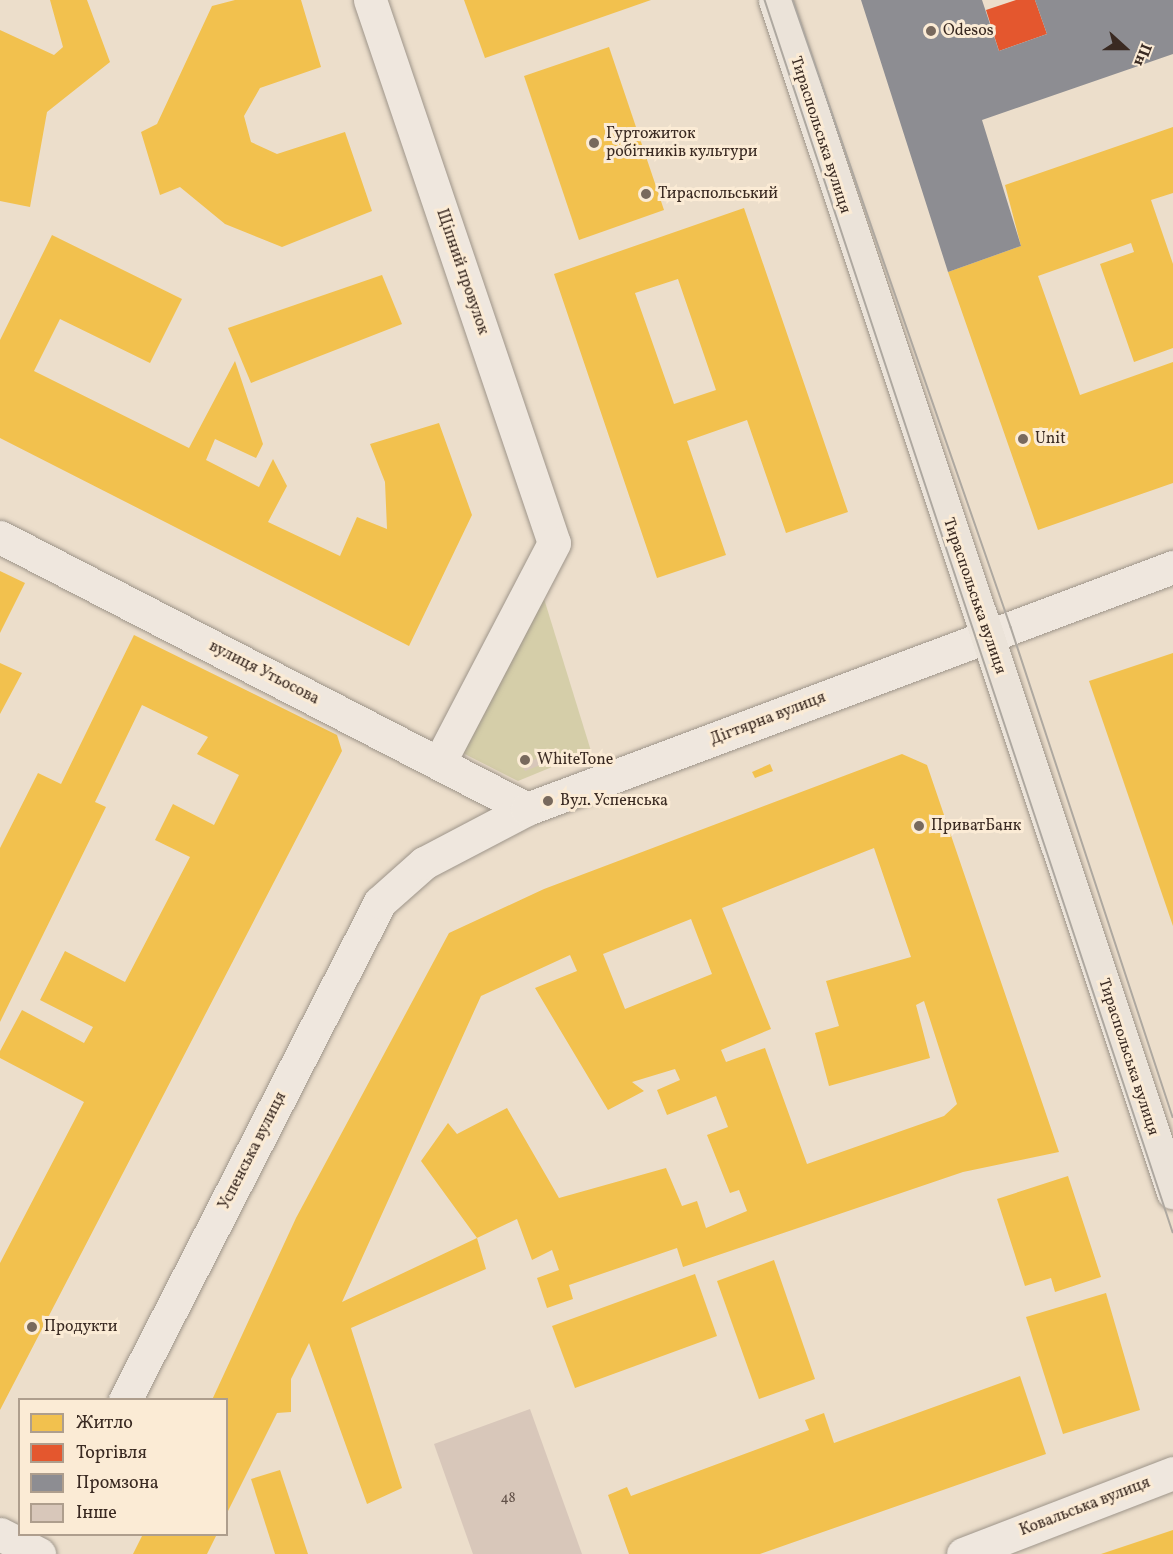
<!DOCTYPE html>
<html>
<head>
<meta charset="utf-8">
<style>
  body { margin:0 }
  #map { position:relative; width:1173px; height:1554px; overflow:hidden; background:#ecdecb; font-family:Vollkorn,serif }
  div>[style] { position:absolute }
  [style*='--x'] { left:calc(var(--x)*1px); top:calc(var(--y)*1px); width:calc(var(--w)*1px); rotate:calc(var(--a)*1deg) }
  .green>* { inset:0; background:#d5cea9 }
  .homes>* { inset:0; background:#f2c14e }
  .shops>* { inset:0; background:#e4572e }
  .industry>* { inset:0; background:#8d8d92 }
  .building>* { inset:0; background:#d8c7ba }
  .roads { filter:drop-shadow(0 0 2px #9e958a) drop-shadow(0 0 2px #9e958a) }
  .minor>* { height:33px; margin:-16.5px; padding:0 16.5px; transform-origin:16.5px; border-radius:16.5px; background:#efe7de }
  .major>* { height:33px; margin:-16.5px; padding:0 16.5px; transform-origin:16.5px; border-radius:16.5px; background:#ebe3d9 }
  .tram>* { height:1.5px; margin:-0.75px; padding:0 0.75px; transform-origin:0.75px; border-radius:0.75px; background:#aea8a0 }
  .dots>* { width:16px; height:16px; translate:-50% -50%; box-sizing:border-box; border:3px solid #fbebd5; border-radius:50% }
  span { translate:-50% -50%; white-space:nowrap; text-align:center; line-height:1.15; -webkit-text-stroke:6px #fbebd5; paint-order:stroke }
  .number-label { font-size:14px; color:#625148 }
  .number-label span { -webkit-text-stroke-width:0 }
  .poi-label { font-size:16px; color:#3a2a22 }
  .left { translate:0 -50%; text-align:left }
  .street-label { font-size:16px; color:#3a2a22 }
  .legend { position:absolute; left:18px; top:1398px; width:210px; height:138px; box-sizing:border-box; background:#fbebd5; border:2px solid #ae9e8d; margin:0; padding:8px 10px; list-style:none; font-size:18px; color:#3a2a22 }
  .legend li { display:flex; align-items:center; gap:12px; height:30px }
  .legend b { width:30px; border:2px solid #ae9e8d }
  .north { position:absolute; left:1095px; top:18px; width:60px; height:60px; -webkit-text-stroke:4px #fbebd5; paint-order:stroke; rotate:111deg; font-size:16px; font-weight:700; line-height:24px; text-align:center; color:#3a2a22 }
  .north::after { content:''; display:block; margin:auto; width:21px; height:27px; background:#3a2a22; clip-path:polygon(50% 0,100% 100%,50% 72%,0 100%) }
</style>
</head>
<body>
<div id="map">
  <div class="green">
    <div style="clip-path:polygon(537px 576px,591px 751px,518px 781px,447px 745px)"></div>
  </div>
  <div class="homes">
    <div style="clip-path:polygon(50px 0,87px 0,110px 62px,47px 112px,30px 207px,0 201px,0 30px,54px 55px,63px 47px)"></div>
    <div style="clip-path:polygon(235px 0,301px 0,321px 67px,260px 88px,244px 116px,251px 142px,277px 154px,345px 132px,372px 211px,282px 247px,225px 224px,180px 187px,160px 195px,141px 132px,157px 124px,212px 6px)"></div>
    <div style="clip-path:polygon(464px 0,651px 0,485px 58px)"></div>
    <div style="clip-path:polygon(609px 47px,664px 210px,579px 240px,524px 76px)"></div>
    <div style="clip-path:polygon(1173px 127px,1173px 193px,1151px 200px,1173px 264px,1173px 348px,1134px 362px,1100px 264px,1134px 252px,1131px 243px,1038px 276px,1080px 395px,1173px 362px,1173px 483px,1038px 530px,948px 272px,1021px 246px,1005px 185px)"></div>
    <div style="clip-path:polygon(evenodd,744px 208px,848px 512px,786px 533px,747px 420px,687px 441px,726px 555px,657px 578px,554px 274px,744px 208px,678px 279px,716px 390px,674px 404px,635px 293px,678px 279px)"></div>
    <div style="clip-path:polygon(52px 235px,182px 299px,150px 363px,60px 319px,34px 371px,189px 448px,235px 361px,263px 444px,256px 458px,215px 439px,206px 460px,259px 487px,273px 459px,287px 486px,268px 522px,340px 556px,357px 517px,387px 529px,385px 482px,370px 444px,439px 423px,472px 515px,409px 646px,0 438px,0 340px)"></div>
    <div style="clip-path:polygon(382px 275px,402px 324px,251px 383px,228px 328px)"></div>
    <div style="clip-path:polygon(0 571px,25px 583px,0 633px)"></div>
    <div style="clip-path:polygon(134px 635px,337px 735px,342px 751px,0 1410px,0 1263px,84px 1102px,0 1058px,0 1051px,22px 1010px,84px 1043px,93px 1027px,40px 1000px,65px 951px,125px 982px,190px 857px,155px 840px,173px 804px,214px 825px,239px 775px,197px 754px,208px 737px,142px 705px,95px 802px,106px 807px,0 1022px,0 848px,38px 773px,61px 784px)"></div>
    <div style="clip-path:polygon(1173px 653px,1173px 926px,1089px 681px)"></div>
    <div style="clip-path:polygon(0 663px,22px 673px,0 714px)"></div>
    <div style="clip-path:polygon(evenodd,902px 754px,927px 765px,1059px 1152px,963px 1172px,683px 1267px,677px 1248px,569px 1285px,573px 1299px,547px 1308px,537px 1278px,559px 1270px,552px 1250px,532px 1260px,517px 1219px,477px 1238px,421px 1161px,448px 1123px,457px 1134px,507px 1108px,559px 1198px,666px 1168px,682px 1206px,697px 1201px,706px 1228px,747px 1211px,739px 1190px,730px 1193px,707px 1135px,728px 1127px,716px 1096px,667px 1115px,657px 1090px,680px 1080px,675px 1069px,632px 1082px,644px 1091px,608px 1110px,535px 988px,577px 971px,570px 955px,481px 996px,342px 1302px,477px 1238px,486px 1269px,351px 1328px,402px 1488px,367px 1504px,309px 1343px,291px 1379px,291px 1412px,277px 1413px,226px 1515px,226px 1400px,212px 1400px,296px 1218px,449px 933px,544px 889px,902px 754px,874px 848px,911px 957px,826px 981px,839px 1026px,815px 1033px,829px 1086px,930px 1058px,916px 1005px,924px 1001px,957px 1104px,944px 1116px,807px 1164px,765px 1048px,726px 1062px,721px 1050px,771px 1029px,722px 908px,874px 848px,902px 754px,691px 919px,712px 974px,625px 1009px,603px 954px,691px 919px)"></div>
    <div style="clip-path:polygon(770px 764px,773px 771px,755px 778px,752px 772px)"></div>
    <div style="clip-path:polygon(1068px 1176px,1101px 1277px,1055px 1292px,1051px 1278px,1025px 1286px,997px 1199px)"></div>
    <div style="clip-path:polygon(774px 1260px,815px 1379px,759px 1399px,717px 1281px)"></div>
    <div style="clip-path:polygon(695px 1274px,717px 1336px,575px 1388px,552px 1326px)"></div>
    <div style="clip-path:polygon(1106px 1293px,1140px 1410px,1063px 1434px,1026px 1317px)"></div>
    <div style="clip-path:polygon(1020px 1376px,1046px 1454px,760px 1554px,629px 1554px,608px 1495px,627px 1487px,631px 1496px,809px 1430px,805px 1420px,824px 1413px,834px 1443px)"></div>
    <div style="clip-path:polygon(280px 1470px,308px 1554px,275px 1554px,251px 1479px)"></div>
    <div style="clip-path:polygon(1173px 1530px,1173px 1554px,1101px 1554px)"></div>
    <div style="clip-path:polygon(143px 1534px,217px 1534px,207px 1554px,133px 1554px)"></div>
  </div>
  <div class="shops">
    <div style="clip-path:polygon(1016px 0,1035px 0,1047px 34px,999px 51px,986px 10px)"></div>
  </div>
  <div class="industry">
    <div style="clip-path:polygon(861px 0,982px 0,999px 51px,1047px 34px,1035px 0,1173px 0,1173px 54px,982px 120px,1021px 246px,948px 272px)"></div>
  </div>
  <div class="building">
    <div style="clip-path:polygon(540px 757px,543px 764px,525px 771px,522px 765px)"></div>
    <div style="clip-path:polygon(530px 1409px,582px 1554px,473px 1554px,434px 1444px)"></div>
  </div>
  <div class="roads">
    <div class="minor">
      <div style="--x:370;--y:0;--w:573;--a:71.28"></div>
      <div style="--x:554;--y:543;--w:248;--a:117.6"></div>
      <div style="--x:0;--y:537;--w:593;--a:27.3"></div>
      <div style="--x:125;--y:1400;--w:559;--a:-62.89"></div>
      <div style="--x:380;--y:902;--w:59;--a:-41.6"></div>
      <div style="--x:424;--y:863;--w:116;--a:-27.7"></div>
      <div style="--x:527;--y:809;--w:690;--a:-20.54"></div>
      <div style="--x:0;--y:1534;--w:44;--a:27.1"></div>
      <div style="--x:963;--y:1554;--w:225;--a:-21.1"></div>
    </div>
    <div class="major">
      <div style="--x:775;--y:0;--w:1257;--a:71.54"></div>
    </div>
  </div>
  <div class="tram">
    <div style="--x:765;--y:0;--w:1298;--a:71.68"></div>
    <div style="--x:793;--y:0;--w:664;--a:70.83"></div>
    <div style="--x:1011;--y:627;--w:516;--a:71.71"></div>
  </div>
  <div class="dots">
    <div style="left:931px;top:31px;background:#78695d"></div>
    <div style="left:594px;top:143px;background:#78695d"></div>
    <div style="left:646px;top:194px;background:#78695d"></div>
    <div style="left:1023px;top:439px;background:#78695d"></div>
    <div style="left:525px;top:760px;background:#78695d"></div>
    <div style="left:548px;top:801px;background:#78695d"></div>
    <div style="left:919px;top:826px;background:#78695d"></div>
    <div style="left:32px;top:1327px;background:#78695d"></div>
  </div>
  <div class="number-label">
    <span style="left:508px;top:1499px">48</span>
  </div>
  <div class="poi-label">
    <span class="left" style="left:943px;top:31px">Odesos</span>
    <span class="left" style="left:606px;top:143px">Гуртожиток<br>робітників культури</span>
    <span class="left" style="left:658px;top:194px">Тираспольський</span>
    <span class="left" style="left:1035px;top:439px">Unit</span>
    <span class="left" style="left:537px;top:760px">WhiteTone</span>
    <span class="left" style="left:560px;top:801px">Вул. Успенська</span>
    <span class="left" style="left:931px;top:826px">ПриватБанк</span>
    <span class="left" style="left:44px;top:1327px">Продукти</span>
  </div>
  <div class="street-label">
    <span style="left:820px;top:135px;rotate:72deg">Тираспольська вулиця</span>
    <span style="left:462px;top:272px;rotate:71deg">Щіпний провулок</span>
    <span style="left:974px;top:596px;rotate:71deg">Тираспольська вулиця</span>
    <span style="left:264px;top:673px;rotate:27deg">вулиця Утьосова</span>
    <span style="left:768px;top:719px;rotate:-21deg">Дігтярна вулиця</span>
    <span style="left:1128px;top:1057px;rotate:72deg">Тираспольська вулиця</span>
    <span style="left:253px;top:1151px;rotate:-63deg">Успенська вулиця</span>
    <span style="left:1085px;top:1507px;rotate:-21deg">Ковальська вулиця</span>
  </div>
  <ul class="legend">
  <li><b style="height:16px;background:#f2c14e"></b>Житло</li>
  <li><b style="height:16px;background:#e4572e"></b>Торгівля</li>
  <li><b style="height:16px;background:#8d8d92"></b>Промзона</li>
  <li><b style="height:16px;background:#d8c7ba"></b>Інше</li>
  </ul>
  <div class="north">Пн</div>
</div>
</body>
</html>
